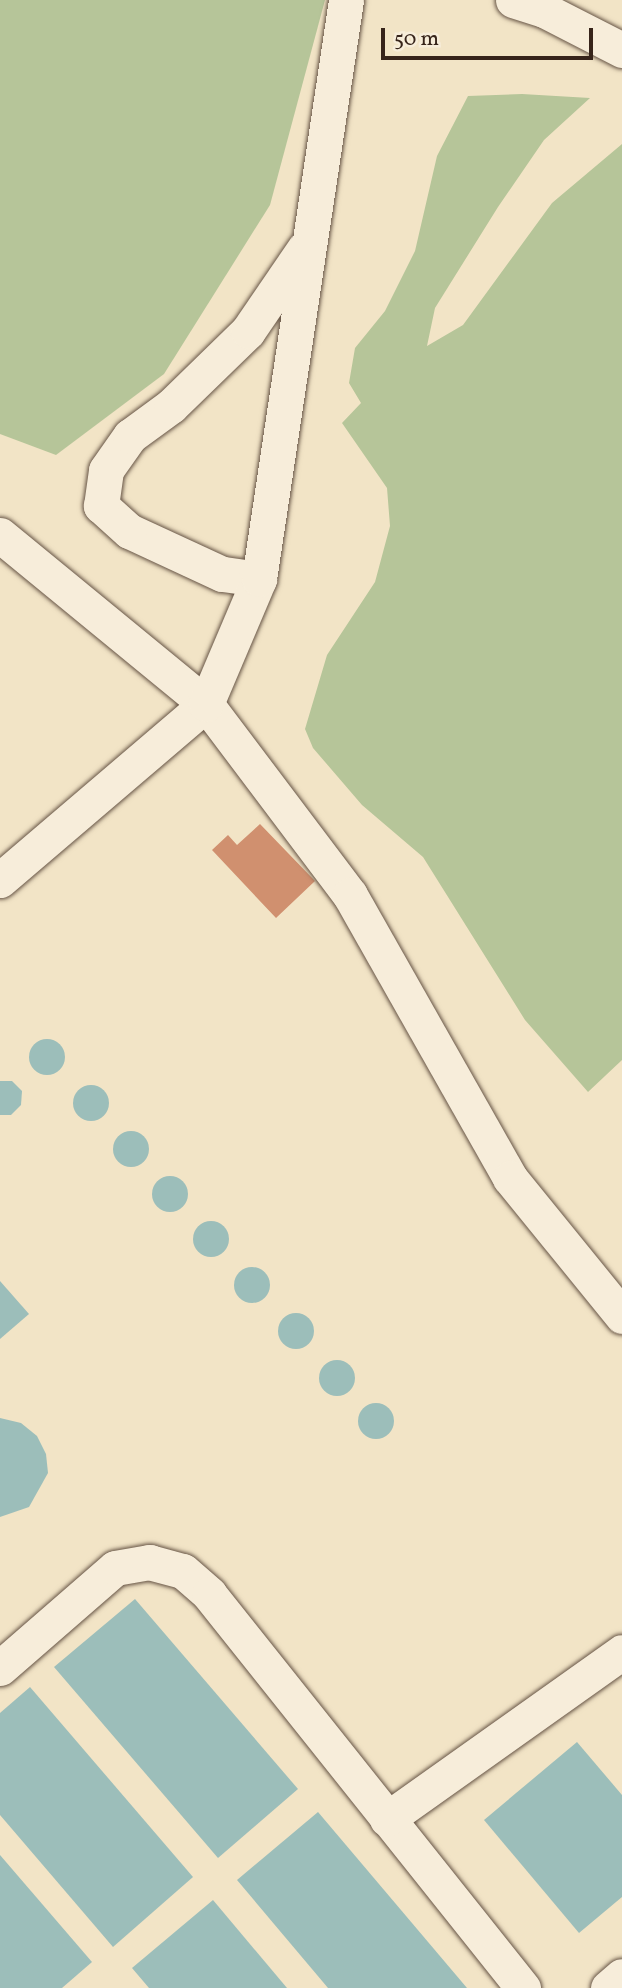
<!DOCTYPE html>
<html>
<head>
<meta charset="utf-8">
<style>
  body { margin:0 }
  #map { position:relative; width:622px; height:1988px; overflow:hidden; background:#f2e4c6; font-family:Vollkorn,serif }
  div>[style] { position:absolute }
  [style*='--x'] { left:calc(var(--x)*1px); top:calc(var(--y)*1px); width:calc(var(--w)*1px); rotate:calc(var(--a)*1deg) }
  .green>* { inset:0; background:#b6c599 }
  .water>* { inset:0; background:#9cbeba }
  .round { border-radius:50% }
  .building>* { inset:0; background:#d0906f }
  .roads { filter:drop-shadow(0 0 2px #665445) drop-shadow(0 0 2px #665445) }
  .minor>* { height:35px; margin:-17.5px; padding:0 17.5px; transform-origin:17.5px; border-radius:17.5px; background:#f7edda }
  span { translate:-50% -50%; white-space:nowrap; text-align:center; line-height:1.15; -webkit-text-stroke:5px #f7edda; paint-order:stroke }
  .scale { position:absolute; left:381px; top:28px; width:212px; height:32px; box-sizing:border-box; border:4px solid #37241a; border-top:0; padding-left:9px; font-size:21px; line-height:24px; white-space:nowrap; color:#37241a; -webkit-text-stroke:5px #f7edda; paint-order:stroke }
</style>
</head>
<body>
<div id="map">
  <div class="green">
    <div style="clip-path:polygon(0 0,325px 0,270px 205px,164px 374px,56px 455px,0 434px)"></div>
    <div style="clip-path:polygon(522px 94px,590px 98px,544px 140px,498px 207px,435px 308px,427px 346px,463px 325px,552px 203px,622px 144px,622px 1060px,588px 1092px,525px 1020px,423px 857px,362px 805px,313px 748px,305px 729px,327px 655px,375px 582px,390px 526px,387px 488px,342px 423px,361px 403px,349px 383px,355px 348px,385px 311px,415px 251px,437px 156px,468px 96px)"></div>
  </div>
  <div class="water">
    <div class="round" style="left:29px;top:1039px;width:36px;height:36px"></div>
    <div style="clip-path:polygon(0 1081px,12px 1081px,22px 1091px,21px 1105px,11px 1115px,0 1115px)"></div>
    <div class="round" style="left:73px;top:1085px;width:36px;height:36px"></div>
    <div class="round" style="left:113px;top:1131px;width:36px;height:36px"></div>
    <div class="round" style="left:152px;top:1176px;width:36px;height:36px"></div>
    <div class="round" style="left:193px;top:1221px;width:36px;height:36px"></div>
    <div class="round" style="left:234px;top:1267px;width:36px;height:36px"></div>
    <div style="clip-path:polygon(0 1281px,29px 1314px,0 1339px)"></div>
    <div class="round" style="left:278px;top:1313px;width:36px;height:36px"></div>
    <div class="round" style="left:319px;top:1360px;width:36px;height:36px"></div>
    <div class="round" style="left:358px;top:1403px;width:36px;height:36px"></div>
    <div style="clip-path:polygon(0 1418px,21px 1423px,37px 1436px,46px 1454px,48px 1473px,29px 1507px,0 1517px)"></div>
    <div style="clip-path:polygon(135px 1599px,298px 1789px,218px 1858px,54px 1667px)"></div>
    <div style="clip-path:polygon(30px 1687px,193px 1877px,113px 1947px,0 1815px,0 1713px)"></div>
    <div style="clip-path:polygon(577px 1742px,622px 1795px,622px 1897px,579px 1933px,484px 1820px)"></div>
    <div style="clip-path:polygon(318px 1812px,467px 1988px,328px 1988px,237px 1880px)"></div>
    <div style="clip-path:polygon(0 1855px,92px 1962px,62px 1988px,0 1988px)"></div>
    <div style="clip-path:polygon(213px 1900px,287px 1988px,149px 1988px,132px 1968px)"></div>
  </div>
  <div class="building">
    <div style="clip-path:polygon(260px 824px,315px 881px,276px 918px,212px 850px,228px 835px,237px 845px)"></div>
  </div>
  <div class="roads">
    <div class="minor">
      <div style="--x:513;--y:0;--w:33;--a:18"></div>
      <div style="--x:544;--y:10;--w:88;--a:27.1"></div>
      <div style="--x:0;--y:535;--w:266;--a:39.4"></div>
      <div style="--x:206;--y:704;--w:239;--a:53"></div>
      <div style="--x:350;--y:895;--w:325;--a:60.5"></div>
      <div style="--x:510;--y:1178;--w:178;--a:50.9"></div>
      <div style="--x:259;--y:579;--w:37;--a:-172"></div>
      <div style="--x:222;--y:574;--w:102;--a:-155.2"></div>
      <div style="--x:129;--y:531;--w:38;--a:-138"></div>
      <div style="--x:101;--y:506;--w:36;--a:-82"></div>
      <div style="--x:106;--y:470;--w:42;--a:-54.8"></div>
      <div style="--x:130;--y:436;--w:51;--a:-36.2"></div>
      <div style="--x:171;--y:406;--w:107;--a:-44.2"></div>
      <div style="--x:248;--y:331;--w:99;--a:-55.7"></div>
      <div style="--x:0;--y:880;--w:271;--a:-40.5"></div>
      <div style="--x:206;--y:704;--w:136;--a:-67"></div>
      <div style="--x:259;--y:579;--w:585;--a:-81.45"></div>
      <div style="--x:0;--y:1668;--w:152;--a:-41"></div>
      <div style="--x:115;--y:1568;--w:35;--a:-10"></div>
      <div style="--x:149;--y:1562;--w:35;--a:15"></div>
      <div style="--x:183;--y:1571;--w:35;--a:41"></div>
      <div style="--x:209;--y:1594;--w:504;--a:51.45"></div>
      <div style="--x:387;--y:1819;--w:288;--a:-35.4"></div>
      <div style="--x:608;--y:1988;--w:18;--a:-41"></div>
    </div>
  </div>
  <div class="scale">50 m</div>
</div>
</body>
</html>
